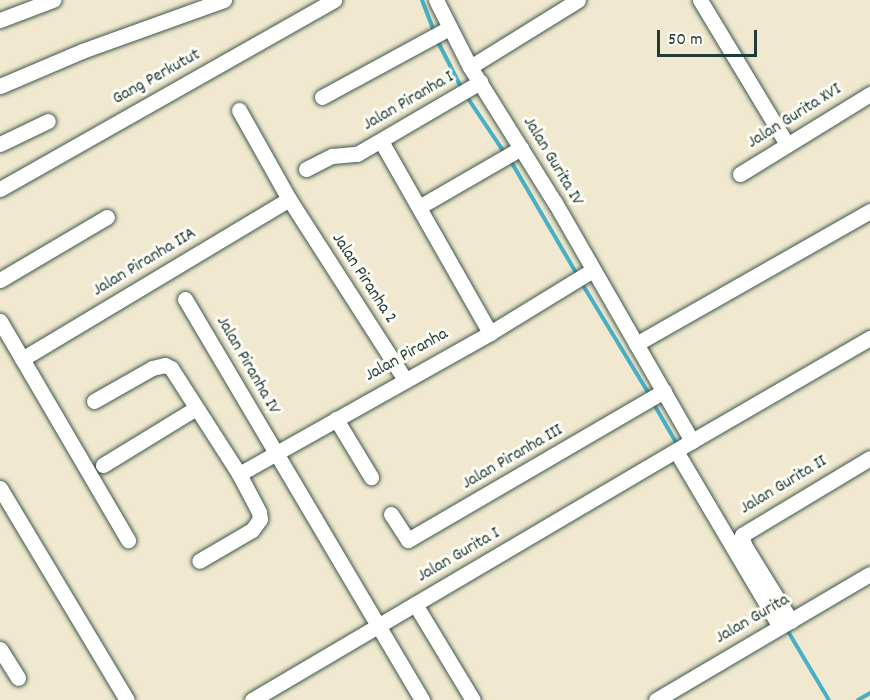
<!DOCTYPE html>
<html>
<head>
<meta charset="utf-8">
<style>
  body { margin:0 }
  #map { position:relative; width:870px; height:700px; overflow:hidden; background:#f0e9cf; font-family:Dekko,sans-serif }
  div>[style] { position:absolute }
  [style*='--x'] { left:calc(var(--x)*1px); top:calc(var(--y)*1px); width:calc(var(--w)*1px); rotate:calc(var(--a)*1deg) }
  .stream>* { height:4px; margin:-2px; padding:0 2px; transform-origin:2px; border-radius:2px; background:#47afc6 }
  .roads { filter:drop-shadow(0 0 2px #3e574b) drop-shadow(0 0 2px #3e574b) }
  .minor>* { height:15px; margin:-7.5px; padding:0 7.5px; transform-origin:7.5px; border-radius:7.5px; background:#fff }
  span { translate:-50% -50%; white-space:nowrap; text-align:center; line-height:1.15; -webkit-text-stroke:6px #fdfcf7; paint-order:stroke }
  .street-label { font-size:18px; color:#1f3d34 }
  .scale { position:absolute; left:657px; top:30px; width:100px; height:27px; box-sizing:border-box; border:3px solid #1f3d34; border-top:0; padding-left:8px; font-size:18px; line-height:21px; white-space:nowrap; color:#1f3d34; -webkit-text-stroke:4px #fdfcf7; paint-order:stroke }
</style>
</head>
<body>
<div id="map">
  <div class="stream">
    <div style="--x:422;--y:0;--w:33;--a:69"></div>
    <div style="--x:436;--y:38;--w:55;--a:63"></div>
    <div style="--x:465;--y:94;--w:70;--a:56.1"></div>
    <div style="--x:509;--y:158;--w:137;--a:59.7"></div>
    <div style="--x:581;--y:282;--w:131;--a:58.7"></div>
    <div style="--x:652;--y:401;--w:50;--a:59.8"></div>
    <div style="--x:786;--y:628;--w:84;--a:59.2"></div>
    <div style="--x:858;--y:700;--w:14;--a:-30"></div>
  </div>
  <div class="roads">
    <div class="minor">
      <div style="--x:700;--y:0;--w:168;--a:58.9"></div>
      <div style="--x:0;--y:20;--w:57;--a:-20.7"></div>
      <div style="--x:470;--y:67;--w:127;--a:-31.8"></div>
      <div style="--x:0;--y:86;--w:89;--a:-23.1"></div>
      <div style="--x:82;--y:51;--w:151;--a:-19.8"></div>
      <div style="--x:322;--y:97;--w:145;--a:-28.5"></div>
      <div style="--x:239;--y:110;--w:102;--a:60.7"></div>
      <div style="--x:289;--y:199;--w:215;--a:57.3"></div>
      <div style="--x:381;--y:141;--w:221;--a:60.4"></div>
      <div style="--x:0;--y:144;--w:53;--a:-25.6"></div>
      <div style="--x:306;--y:169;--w:29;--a:-27"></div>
      <div style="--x:332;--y:156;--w:25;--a:-5"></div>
      <div style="--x:357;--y:154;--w:143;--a:-30.3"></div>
      <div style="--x:740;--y:174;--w:153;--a:-31.6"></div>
      <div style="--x:0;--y:189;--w:384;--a:-29.5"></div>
      <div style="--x:419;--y:207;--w:118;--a:-30"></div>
      <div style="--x:0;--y:280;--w:124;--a:-30.5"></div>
      <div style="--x:185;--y:299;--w:466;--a:59.4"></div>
      <div style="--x:0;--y:321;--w:254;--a:59.7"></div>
      <div style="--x:636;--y:344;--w:269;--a:-29.6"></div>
      <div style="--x:22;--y:359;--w:311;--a:-30.9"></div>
      <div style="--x:94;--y:401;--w:67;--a:-29.6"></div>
      <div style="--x:152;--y:368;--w:13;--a:-13"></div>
      <div style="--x:165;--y:365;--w:7;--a:27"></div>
      <div style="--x:171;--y:368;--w:126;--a:57.3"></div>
      <div style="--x:239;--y:474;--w:43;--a:62.2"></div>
      <div style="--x:259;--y:512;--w:7;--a:82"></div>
      <div style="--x:260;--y:519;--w:14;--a:126"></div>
      <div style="--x:252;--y:530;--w:61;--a:149.7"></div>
      <div style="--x:336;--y:419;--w:68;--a:58.9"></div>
      <div style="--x:692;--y:441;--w:206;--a:-30.1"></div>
      <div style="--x:676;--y:451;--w:204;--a:59.4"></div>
      <div style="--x:103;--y:465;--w:109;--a:-31.5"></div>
      <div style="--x:239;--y:474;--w:288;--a:-29.3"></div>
      <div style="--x:490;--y:333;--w:121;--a:-31.5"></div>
      <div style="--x:0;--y:488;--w:247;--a:59.1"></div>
      <div style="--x:391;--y:514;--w:31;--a:57"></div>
      <div style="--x:408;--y:540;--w:296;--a:-30.2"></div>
      <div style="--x:415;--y:604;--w:112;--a:58.9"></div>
      <div style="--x:791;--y:621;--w:89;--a:-121.7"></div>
      <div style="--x:744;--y:545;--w:10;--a:-101"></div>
      <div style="--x:742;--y:535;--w:149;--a:-31"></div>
      <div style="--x:0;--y:649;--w:34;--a:58"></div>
      <div style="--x:252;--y:700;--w:511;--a:-30.48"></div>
      <div style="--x:692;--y:441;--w:275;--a:-119.9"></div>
      <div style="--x:555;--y:203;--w:160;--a:-122"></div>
      <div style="--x:470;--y:67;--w:75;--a:-116.9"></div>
      <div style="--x:656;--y:700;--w:248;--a:-30.5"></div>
    </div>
  </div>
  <div class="street-label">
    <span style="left:157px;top:78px;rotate:-29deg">Gang Perkutut</span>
    <span style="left:409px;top:102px;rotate:-30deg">Jalan Piranha I</span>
    <span style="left:795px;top:117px;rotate:-32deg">Jalan Gurita XVI</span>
    <span style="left:552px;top:162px;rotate:59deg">Jalan Gurita IV</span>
    <span style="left:145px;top:263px;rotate:-31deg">Jalan Piranha IIA</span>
    <span style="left:363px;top:279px;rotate:57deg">Jalan Piranha 2</span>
    <span style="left:407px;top:356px;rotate:-29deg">Jalan Piranha</span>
    <span style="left:247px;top:366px;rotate:60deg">Jalan Piranha IV</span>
    <span style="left:513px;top:458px;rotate:-30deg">Jalan Piranha III</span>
    <span style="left:784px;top:486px;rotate:-31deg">Jalan Gurita II</span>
    <span style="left:459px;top:556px;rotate:-30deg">Jalan Gurita I</span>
    <span style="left:753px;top:620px;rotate:-30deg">Jalan Gurita</span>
  </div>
  <div class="scale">50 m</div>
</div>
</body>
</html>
